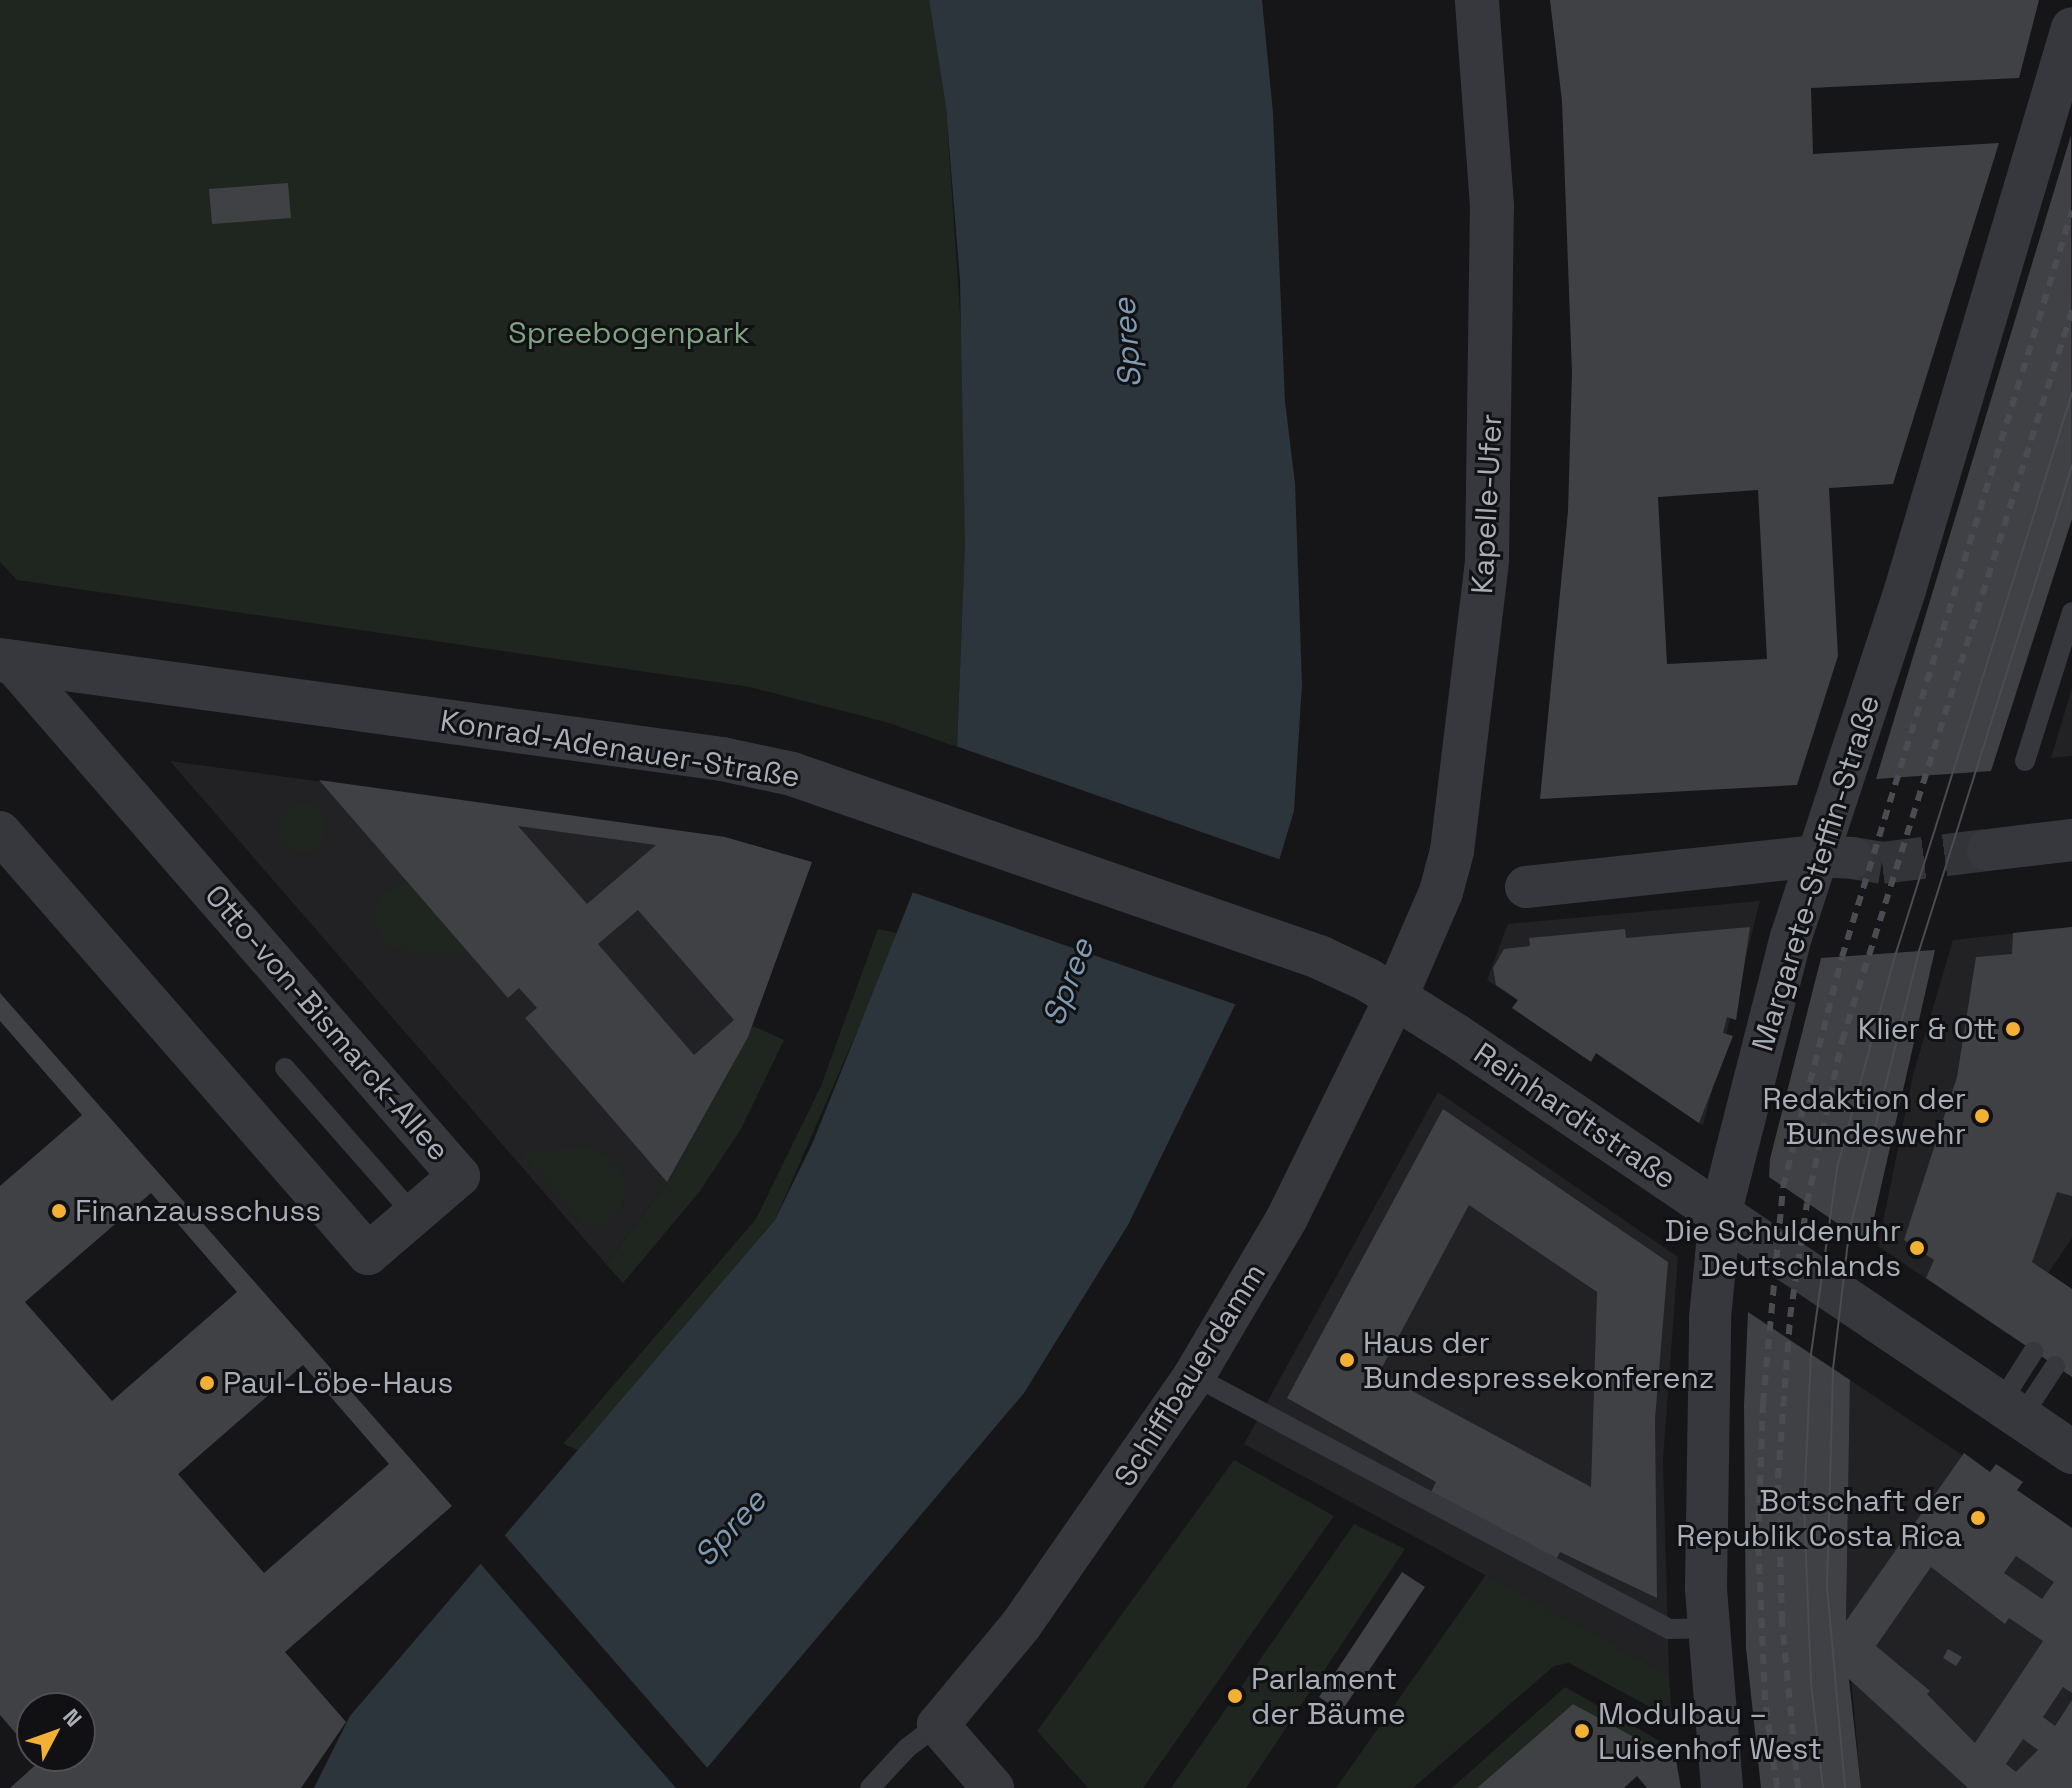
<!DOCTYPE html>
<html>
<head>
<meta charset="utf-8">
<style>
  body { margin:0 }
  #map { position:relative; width:2072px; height:1788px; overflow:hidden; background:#161618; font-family:"Space Grotesk",sans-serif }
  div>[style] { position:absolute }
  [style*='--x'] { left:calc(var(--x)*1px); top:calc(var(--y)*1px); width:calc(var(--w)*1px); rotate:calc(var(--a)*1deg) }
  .built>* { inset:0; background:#222225 }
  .green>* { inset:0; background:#1e261f }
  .round { border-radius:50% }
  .water>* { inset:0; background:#2c353c }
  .pier>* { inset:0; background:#161618 }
  .building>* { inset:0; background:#404145 }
  .minor-tunnel>* { height:42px; margin-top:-21px; transform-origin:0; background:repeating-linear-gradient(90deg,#333438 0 42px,transparent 0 63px) }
  .service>* { height:20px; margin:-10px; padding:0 10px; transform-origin:10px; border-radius:10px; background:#37383d }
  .minor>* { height:42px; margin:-21px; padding:0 21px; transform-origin:21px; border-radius:21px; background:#37383d }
  .tertiary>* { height:44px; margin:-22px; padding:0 22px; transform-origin:22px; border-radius:22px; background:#37383d }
  .tram>* { height:2px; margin:-1px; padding:0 1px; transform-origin:1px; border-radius:1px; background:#4a4c52 }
  .rail>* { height:6px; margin-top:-3px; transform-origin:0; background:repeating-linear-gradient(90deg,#4a4c52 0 10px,transparent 0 18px) }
  .dots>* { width:22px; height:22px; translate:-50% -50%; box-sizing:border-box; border:4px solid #111113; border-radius:50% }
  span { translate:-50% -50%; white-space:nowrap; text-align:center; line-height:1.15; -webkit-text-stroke:6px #111113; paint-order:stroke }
  .park-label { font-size:30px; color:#7fa381 }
  .street-label { font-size:30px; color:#a8adb8 }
  .poi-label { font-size:30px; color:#a8adb8 }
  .right { translate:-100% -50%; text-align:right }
  .left { translate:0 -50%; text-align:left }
  .water-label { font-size:32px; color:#7f9bb3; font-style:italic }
  .north { position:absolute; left:16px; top:1692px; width:80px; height:80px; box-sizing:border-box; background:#111113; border:2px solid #4d4f55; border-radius:50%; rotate:49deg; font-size:22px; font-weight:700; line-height:32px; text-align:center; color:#a8adb8 }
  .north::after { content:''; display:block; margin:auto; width:28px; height:36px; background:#f2b134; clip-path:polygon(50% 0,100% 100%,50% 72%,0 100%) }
</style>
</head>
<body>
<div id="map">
  <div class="built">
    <div style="clip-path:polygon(2072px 688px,2072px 756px,2051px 758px)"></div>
    <div style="clip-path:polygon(170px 761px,725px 837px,812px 862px,748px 1037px,715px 1104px,675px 1172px,606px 1264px)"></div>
    <div style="clip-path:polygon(1760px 901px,1703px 1126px,1487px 980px,1508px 924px)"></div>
    <div style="clip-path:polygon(2072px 927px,2072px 1238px,2007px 1334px,1878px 1246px,1913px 1075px,1953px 940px)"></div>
    <div style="clip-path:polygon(1438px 1092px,1678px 1257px,1663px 1460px,1669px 1675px,1244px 1444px)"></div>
    <div style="clip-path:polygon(1850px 1380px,2072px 1528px,2072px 1788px,1861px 1788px,1846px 1621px)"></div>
  </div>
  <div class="green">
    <div style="clip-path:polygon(0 0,929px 0,946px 107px,965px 386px,965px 542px,957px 747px,889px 723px,750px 687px,17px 580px,0 562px)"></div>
    <div class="round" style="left:279px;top:804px;width:48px;height:48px"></div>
    <div style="clip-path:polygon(406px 879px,468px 952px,398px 951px,383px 941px,375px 927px,375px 910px,384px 894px)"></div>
    <div style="clip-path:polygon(878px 929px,897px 933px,891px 953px,775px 1220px,578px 1450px,563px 1444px,756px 1219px,821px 1086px)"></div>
    <div style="clip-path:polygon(753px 1026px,784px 1040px,741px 1129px,700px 1191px,623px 1283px,606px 1264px,675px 1172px)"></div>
    <div style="clip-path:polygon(588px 1147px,612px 1158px,626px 1184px,622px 1208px,606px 1225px,583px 1225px,521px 1153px)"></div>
    <div style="clip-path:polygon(1234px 1460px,1334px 1516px,1143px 1788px,1088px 1788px,1037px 1731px)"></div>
    <div style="clip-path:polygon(1354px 1524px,1405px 1549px,1246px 1788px,1171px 1788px)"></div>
    <div style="clip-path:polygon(1486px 1575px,1669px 1675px,1672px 1719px,1569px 1663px,1554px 1666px,1413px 1788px,1336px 1788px)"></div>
    <div style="clip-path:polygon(1565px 1687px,1670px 1747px,1670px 1758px,1573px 1704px,1477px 1788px,1452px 1788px)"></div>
  </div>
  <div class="water">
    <div style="clip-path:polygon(929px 0,1262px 0,1273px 113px,1285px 402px,1295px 483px,1302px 684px,1294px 811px,1236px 1003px,1128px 1225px,1024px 1393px,690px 1788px,314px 1788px,350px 1716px,775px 1220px,813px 1142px,913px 892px,957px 747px,965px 542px,960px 280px,946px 107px)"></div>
  </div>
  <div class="pier">
    <div style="clip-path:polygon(953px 745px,1287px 862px,1240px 1006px,909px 891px)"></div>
    <div style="clip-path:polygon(502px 1532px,710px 1771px,695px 1788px,676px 1788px,478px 1561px)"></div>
  </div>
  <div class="building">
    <div style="clip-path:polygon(evenodd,1550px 0,2039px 0,2019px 78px,1811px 88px,1813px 154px,1999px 143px,1893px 484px,1829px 488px,1838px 656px,1797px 785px,1540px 799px,1568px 511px,1572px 373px,1562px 101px,1550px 0,1758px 490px,1767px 659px,1667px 664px,1658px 497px,1758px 490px)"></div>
    <div style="clip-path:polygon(2071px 135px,2072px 519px,1991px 771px,1876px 779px)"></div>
    <div style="clip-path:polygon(288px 183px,291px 218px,212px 224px,209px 189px)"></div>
    <div style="clip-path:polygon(evenodd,319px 780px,725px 837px,812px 862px,748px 1037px,667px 1182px,525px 1018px,537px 1008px,519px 988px,508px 998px,319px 780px,518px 826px,656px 845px,587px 904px,518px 826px,319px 780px,638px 910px,734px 1020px,694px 1055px,598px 944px,638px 910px)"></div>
    <div style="clip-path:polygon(1750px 927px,1736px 1020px,1727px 1017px,1723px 1033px,1733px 1036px,1699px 1123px,1596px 1053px,1591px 1062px,1512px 1008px,1518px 1000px,1496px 985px,1493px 968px,1504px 949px,1530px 946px,1529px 938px,1625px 929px,1626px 938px)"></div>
    <div style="clip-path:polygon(2072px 927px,2072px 1196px,2057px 1192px,2032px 1262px,2072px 1289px,2072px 1377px,1926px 1278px,1934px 1260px,1904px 1240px,1957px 1077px,1976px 957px,2012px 954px,2013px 933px)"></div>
    <div style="clip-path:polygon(1935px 950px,1868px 1244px,1769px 1177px,1770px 1159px,1821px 958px)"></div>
    <div style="clip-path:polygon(evenodd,0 993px,452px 1506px,285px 1652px,346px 1722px,301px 1788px,10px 1788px,40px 1761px,36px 1756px,80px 1756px,80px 1708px,32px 1708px,32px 1752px,0 1715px,0 1186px,82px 1115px,0 1021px,0 993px,151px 1193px,237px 1292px,112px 1401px,25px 1302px,151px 1193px,0 993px,303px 1365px,389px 1464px,264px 1573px,178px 1474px,303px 1365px)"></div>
    <div style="clip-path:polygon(evenodd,1443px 1109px,1668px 1262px,1655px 1419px,1657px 1598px,1560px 1552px,1550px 1572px,1425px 1504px,1436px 1482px,1287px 1398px,1443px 1109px,1469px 1205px,1597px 1292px,1591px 1487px,1379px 1373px,1469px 1205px)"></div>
    <div style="clip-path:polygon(evenodd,1748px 1312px,1850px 1380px,1846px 1621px,1964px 1453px,1990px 1472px,1996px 1464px,2023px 1482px,2017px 1490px,2072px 1528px,2072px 1693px,2063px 1687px,2043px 1717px,2055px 1726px,2072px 1700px,2072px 1788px,1968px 1788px,1849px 1679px,1861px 1788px,1761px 1788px,1746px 1648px,1744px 1405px,1748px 1312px,2016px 1556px,2054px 1582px,2042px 1599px,2004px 1573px,2016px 1556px,1748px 1312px,1931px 1567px,2005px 1624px,2009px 1618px,2043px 1641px,1975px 1743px,1927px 1694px,1930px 1691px,1876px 1646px,1931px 1567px,1748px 1312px,2023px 1739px,2038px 1750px,2016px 1772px,2006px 1764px,2023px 1739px)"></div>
    <div style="clip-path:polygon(1402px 1572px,1425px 1587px,1341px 1712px,1319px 1697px)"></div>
    <div style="clip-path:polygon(1948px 1649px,1962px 1657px,1956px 1666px,1943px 1658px)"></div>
    <div style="clip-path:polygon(1573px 1704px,1676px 1760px,1681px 1788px,1647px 1788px,1637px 1776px,1624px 1788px,1477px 1788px)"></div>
  </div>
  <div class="minor-tunnel">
    <div style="--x:1852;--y:858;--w:30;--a:9"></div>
    <div style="--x:1882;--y:863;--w:107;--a:-7"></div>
  </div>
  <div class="service">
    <div style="--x:2025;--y:761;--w:156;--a:-72.5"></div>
    <div style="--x:285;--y:1068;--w:196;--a:48.7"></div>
    <div style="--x:1194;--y:1376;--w:538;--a:28.04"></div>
    <div style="--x:1669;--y:1629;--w:39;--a:-1"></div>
    <div style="--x:2000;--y:1404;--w:62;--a:-57.6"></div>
    <div style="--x:2021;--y:1418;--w:62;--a:-56.8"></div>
    <div style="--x:870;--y:1788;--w:54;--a:-47.2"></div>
    <div style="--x:907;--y:1748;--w:39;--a:-37"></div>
  </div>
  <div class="minor">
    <div style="--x:0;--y:832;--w:560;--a:48.91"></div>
    <div style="--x:368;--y:1254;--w:120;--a:-40.6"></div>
    <div style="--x:459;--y:1176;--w:683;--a:-131.02"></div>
    <div style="--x:1988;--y:850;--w:85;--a:-6.8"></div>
    <div style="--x:1526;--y:887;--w:292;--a:-6.1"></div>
    <div style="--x:1816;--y:856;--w:36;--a:3"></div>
    <div style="--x:993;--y:1788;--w:84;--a:-131.1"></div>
    <div style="--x:938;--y:1725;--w:130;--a:-50.3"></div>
    <div style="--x:1021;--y:1625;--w:303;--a:-55.2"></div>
    <div style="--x:1194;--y:1376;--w:183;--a:-59.5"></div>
    <div style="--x:1287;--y:1218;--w:247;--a:-63.8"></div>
    <div style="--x:1722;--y:1788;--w:202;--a:-94.6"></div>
    <div style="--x:1706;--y:1587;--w:269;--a:-89.1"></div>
    <div style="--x:1710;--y:1318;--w:103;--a:-84.5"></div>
    <div style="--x:1720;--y:1215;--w:287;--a:-75.7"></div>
    <div style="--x:1791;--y:937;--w:365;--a:-71.8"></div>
    <div style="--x:1905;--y:590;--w:586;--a:-73.45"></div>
  </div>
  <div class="tertiary">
    <div style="--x:0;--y:660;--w:729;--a:7.81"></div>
    <div style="--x:722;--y:759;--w:72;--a:12.1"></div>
    <div style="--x:792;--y:774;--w:558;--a:19.15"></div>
    <div style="--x:1319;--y:957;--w:54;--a:25.1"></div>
    <div style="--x:1368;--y:980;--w:103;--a:32.3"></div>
    <div style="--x:1455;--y:1035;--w:745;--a:34.05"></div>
    <div style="--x:1396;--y:996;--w:113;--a:-66.6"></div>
    <div style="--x:1441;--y:892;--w:42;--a:-75"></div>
    <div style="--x:1452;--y:851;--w:293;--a:-83.1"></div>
    <div style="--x:1487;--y:560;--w:354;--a:-89.2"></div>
    <div style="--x:1492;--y:206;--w:207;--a:-94.2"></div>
  </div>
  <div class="tram">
    <div style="--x:1823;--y:1788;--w:107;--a:-96.5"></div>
    <div style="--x:1811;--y:1682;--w:173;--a:-92.3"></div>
    <div style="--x:1804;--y:1509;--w:155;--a:-87.4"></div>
    <div style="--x:1811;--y:1354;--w:188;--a:-82"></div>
    <div style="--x:1837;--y:1168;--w:223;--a:-74.7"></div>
    <div style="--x:1896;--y:953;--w:587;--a:-72.55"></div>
    <div style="--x:1845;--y:1788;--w:201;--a:-95.1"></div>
    <div style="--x:1827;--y:1588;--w:219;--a:-88.4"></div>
    <div style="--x:1833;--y:1369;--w:138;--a:-83.3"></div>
    <div style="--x:1849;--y:1232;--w:290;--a:-76"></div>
    <div style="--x:1919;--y:951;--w:509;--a:-72.49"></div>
  </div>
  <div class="rail">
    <div style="--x:1777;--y:1788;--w:89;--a:-97.8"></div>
    <div style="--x:1765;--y:1700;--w:161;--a:-92.5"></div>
    <div style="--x:1758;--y:1539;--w:136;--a:-87.9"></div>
    <div style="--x:1763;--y:1403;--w:217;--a:-84.7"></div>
    <div style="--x:1783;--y:1187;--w:237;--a:-75.6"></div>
    <div style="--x:1842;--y:957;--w:781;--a:-72.86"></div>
    <div style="--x:1798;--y:1788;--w:168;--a:-95.5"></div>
    <div style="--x:1782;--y:1621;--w:143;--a:-91.6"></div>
    <div style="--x:1778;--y:1478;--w:161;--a:-85.7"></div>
    <div style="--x:1790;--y:1317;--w:115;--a:-81.5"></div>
    <div style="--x:1807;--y:1203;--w:166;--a:-77.8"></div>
    <div style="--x:1842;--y:1041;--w:766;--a:-72.53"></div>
  </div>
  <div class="dots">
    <div style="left:2013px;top:1029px;background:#f2b134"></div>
    <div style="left:1982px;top:1116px;background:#f2b134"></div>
    <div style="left:59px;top:1211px;background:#f2b134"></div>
    <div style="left:1917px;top:1248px;background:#f2b134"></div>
    <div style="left:1347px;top:1360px;background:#f2b134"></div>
    <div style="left:207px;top:1383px;background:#f2b134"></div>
    <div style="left:1978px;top:1518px;background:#f2b134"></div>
    <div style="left:1235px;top:1696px;background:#f2b134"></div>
    <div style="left:1582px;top:1731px;background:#f2b134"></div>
  </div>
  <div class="park-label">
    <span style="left:629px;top:333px">Spreebogenpark</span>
  </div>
  <div class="street-label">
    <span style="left:1487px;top:504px;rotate:-87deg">Kapelle-Ufer</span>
    <span style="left:620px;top:749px;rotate:9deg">Konrad-Adenauer-Straße</span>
    <span style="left:1816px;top:873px;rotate:-73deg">Margarete-Steffin-Straße</span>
    <span style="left:327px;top:1023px;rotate:49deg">Otto-von-Bismarck-Allee</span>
    <span style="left:1575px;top:1116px;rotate:34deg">Reinhardtstraße</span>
    <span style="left:1190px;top:1375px;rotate:-58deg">Schiffbauerdamm</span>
  </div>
  <div class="poi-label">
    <span class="right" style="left:1997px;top:1029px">Klier &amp; Ott</span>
    <span class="right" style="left:1966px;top:1116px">Redaktion der<br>Bundeswehr</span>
    <span class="left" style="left:75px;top:1211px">Finanzausschuss</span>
    <span class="right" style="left:1901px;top:1248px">Die Schuldenuhr<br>Deutschlands</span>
    <span class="left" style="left:1363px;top:1360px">Haus der<br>Bundespressekonferenz</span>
    <span class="left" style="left:223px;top:1383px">Paul-Löbe-Haus</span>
    <span class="right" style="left:1962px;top:1518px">Botschaft der<br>Republik Costa Rica</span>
    <span class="left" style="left:1251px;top:1696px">Parlament<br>der Bäume</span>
    <span class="left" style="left:1598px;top:1731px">Modulbau –<br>Luisenhof West</span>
  </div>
  <div class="water-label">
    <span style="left:1127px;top:343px;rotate:-94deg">Spree</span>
    <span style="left:1068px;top:982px;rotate:-69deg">Spree</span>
    <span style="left:730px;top:1528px;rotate:-48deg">Spree</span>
  </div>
  <div class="north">N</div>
</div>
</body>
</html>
